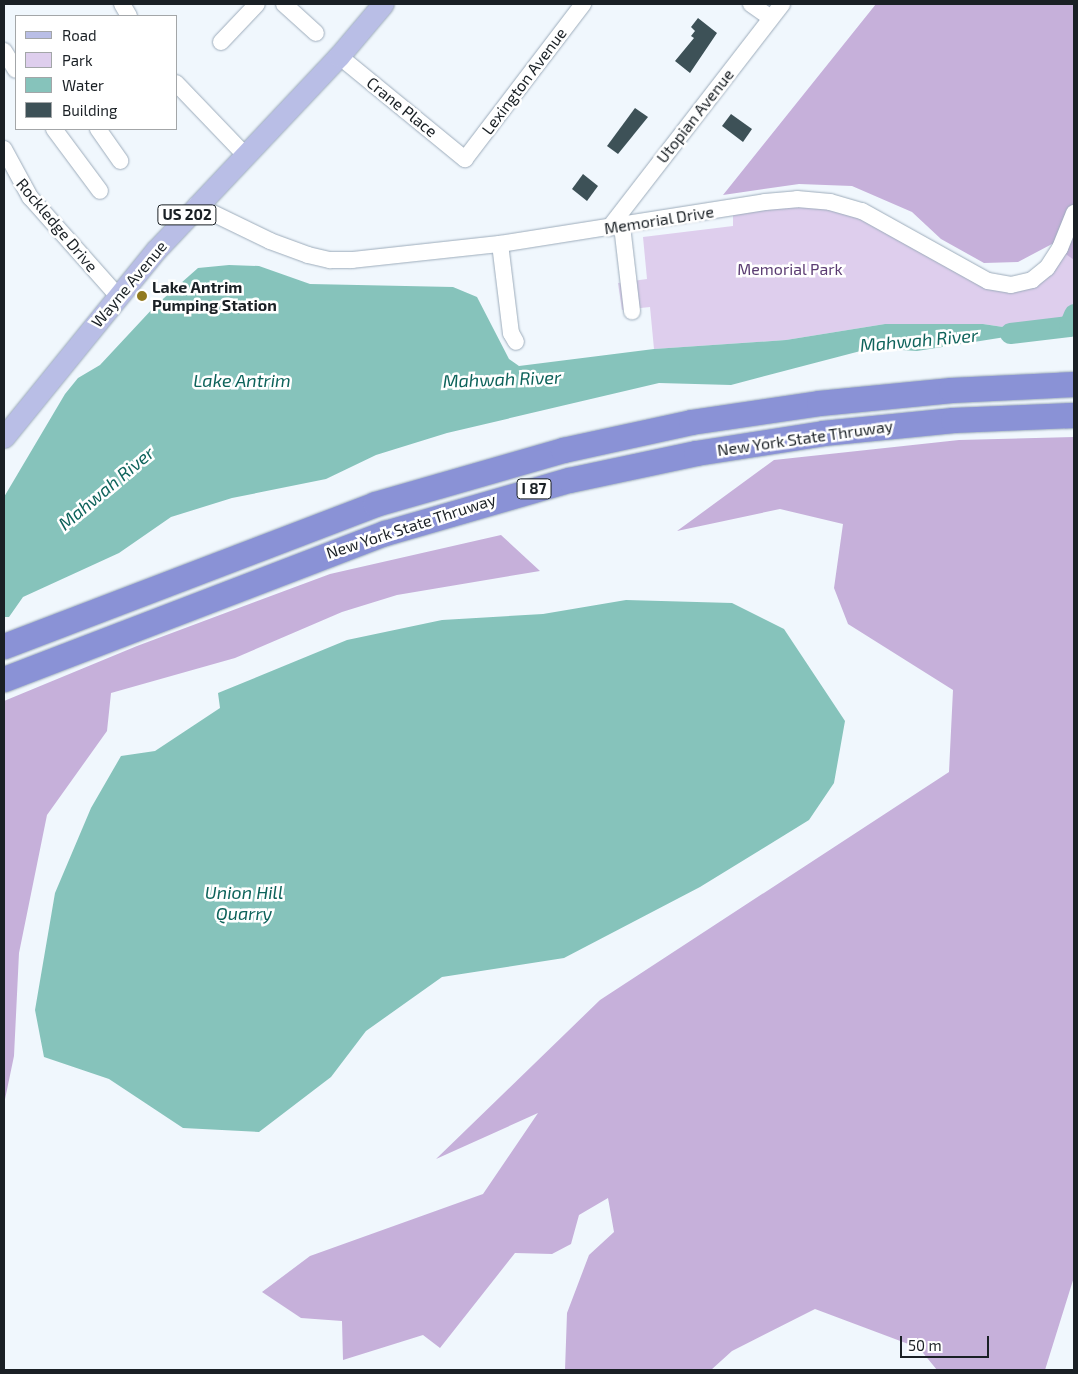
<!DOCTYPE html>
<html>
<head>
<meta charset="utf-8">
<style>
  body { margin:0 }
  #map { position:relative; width:1078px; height:1374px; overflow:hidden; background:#f0f7fd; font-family:"Exo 2",sans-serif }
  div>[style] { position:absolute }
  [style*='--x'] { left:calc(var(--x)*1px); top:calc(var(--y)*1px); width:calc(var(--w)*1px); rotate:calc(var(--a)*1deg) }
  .green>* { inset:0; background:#deceed }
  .forest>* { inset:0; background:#c6b0da }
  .water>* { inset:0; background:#86c3bb }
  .river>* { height:21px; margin:-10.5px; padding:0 10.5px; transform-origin:10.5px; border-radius:10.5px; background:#86c3bb }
  .building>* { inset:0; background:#3d5157 }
  .round { border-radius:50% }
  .roads { filter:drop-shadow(0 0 1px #9dacbb) drop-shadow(0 0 1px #9dacbb) }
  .minor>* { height:16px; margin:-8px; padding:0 8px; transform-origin:8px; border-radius:8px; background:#fff }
  .major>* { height:21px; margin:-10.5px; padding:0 10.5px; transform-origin:10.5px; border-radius:10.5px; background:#b9bee6 }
  .highway>* { height:25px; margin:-12.5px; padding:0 12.5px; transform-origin:12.5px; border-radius:12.5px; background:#8a92d6 }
  .dots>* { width:14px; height:14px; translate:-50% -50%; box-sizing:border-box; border:2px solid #fff; border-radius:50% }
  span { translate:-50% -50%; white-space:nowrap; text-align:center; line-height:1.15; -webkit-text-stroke:5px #fff; paint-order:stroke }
  .shield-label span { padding:1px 4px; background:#fff; border:1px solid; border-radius:4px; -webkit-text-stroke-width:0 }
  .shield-label { font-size:15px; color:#1a2025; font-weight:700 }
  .street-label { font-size:16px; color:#1a2025 }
  .park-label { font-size:16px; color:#5b3d73 }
  .poi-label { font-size:16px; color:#1a2025; font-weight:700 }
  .left { translate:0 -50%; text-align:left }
  .water-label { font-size:18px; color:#0e635b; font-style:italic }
  .frame { position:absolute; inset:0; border:5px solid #1a2025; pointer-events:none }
  .legend { position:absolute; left:15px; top:15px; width:162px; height:115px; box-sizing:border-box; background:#fff; border:1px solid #a3a6a8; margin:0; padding:6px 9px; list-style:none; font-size:15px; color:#1a2025 }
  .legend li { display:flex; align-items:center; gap:10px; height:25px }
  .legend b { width:25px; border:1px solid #a3a6a8 }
  .scale { position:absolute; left:900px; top:1336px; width:89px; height:22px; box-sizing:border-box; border:2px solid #1a2025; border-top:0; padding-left:6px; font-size:15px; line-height:18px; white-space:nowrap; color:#1a2025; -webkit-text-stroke:4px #fff; paint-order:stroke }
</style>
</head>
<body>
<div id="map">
  <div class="green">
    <div style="clip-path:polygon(830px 202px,988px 281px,1032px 280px,1060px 248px,1074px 260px,1074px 314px,1069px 326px,1037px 332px,983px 324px,885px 324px,786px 340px,654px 349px,650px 307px,622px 310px,618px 283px,647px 279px,643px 237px,733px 226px,733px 207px)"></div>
  </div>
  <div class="forest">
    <div style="clip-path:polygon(876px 4px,1074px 4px,1074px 260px,1052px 244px,1018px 262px,984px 263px,941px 239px,912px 212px,852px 186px,799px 184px,723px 195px)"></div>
    <div style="clip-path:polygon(1074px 437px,1074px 1277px,1045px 1370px,937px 1370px,919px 1348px,815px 1309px,732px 1351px,711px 1370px,565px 1370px,567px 1313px,589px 1255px,614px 1232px,608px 1198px,579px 1215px,571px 1244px,552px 1254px,515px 1253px,440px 1348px,423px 1335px,343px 1360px,342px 1321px,301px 1318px,262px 1292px,310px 1256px,483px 1194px,538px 1113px,436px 1159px,600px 1000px,949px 772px,953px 690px,848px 624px,834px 588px,843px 524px,780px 509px,677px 531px,774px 460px,959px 440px)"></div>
    <div style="clip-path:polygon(501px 535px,540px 571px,397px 595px,342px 612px,235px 658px,111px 693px,107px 731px,47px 815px,19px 953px,14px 1056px,4px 1104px,4px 701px,137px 646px,330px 574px)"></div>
  </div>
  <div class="water">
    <div style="clip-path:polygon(229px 265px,259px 266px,310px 284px,453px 287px,477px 297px,509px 359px,519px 366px,654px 349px,786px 340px,885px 324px,983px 324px,1037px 332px,917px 351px,872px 348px,731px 385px,659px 383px,447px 433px,376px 455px,326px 479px,232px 498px,171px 517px,119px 553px,23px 597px,9px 617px,4px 617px,4px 497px,65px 394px,78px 378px,100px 365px,155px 306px,198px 268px)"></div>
    <div style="clip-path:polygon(626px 600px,732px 603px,784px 629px,845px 721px,834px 783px,809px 820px,700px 887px,564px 958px,442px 977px,366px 1031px,331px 1077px,259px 1132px,183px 1128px,109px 1079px,44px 1057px,35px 1010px,55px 893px,91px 808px,121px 756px,155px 751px,220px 708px,218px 693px,347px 640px,442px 620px,543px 614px)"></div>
  </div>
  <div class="river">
    <div style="--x:1010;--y:333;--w:59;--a:-6.8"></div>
    <div style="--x:1069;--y:326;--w:13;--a:-67"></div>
  </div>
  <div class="building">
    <div style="clip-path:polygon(698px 18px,717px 33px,690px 73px,675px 61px,694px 38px,691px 36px,695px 31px,691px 27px)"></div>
    <div style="clip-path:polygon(635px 108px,648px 117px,618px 154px,607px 146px)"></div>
    <div style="clip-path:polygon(731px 114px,752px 129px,743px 142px,722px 126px)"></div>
    <div style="clip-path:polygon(583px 174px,598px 186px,587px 201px,572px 189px)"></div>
    <div class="round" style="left:136.5px;top:290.5px;width:11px;height:11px"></div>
  </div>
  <div class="roads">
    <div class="minor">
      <div style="--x:122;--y:4;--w:14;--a:60"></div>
      <div style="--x:284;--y:4;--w:43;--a:42.2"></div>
      <div style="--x:751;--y:4;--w:24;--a:35"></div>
      <div style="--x:221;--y:42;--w:52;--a:-46.5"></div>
      <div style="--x:4;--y:51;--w:22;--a:58"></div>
      <div style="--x:339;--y:56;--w:163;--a:39.3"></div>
      <div style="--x:465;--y:159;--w:195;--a:-52.7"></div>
      <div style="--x:176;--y:83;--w:98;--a:46.2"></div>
      <div style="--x:54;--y:129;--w:77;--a:53.4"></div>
      <div style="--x:98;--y:129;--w:39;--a:55"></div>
      <div style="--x:4;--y:149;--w:55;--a:61.6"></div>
      <div style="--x:30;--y:197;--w:132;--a:48.4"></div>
      <div style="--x:196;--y:205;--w:82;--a:25.9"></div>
      <div style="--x:270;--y:241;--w:40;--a:20.2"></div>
      <div style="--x:308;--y:255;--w:23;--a:13"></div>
      <div style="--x:330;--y:260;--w:22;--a:0"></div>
      <div style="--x:352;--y:260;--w:149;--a:-6.2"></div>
      <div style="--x:500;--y:244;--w:268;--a:-9"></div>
      <div style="--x:765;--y:202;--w:32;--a:-5"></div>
      <div style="--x:797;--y:199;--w:33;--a:5"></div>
      <div style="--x:830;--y:202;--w:33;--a:16"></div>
      <div style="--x:862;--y:211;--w:144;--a:29.1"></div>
      <div style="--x:988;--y:281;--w:23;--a:10"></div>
      <div style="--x:1011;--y:285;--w:22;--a:-13"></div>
      <div style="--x:1032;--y:280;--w:19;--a:-39"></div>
      <div style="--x:1047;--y:268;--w:24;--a:-57"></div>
      <div style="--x:1060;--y:248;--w:38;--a:-68"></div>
      <div style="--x:622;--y:226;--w:86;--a:83.3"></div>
      <div style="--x:609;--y:228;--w:283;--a:-52.3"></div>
      <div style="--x:500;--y:244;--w:90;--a:83"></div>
      <div style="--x:511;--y:333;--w:10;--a:61"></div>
    </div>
    <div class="major">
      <div style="--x:4;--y:437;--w:242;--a:-50.9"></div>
      <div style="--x:157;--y:249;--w:265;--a:-46.7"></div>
      <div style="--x:339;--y:56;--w:68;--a:-49.8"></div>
    </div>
    <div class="highway">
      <div style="--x:4;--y:646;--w:397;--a:-20.9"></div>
      <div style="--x:375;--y:504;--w:196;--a:-16"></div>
      <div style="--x:563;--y:450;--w:131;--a:-12.3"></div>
      <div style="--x:691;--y:422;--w:129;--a:-8.4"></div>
      <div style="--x:819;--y:403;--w:133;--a:-5.6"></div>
      <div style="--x:951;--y:390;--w:123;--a:-2.8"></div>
      <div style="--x:4;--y:679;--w:408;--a:-21"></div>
      <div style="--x:385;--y:533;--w:191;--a:-16.1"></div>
      <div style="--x:569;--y:480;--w:130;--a:-12"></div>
      <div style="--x:696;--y:453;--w:129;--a:-8.9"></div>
      <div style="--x:823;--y:433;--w:131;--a:-5.7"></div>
      <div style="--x:953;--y:420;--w:121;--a:-2.4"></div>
    </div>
  </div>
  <div class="dots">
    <div style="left:142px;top:296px;background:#917a20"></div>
  </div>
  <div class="shield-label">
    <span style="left:187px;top:215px">US 202</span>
    <span style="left:534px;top:489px">I 87</span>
  </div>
  <div class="street-label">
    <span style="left:524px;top:81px;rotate:-53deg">Lexington Avenue</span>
    <span style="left:402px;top:107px;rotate:39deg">Crane Place</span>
    <span style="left:695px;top:116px;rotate:-52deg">Utopian Avenue</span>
    <span style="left:659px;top:220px;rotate:-9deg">Memorial Drive</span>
    <span style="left:57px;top:225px;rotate:50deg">Rockledge Drive</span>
    <span style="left:129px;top:284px;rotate:-50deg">Wayne Avenue</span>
    <span style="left:805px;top:438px;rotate:-8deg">New York State Thruway</span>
    <span style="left:411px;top:526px;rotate:-18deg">New York State Thruway</span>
  </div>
  <div class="park-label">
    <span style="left:790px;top:269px">Memorial Park</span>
  </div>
  <div class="poi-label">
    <span class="left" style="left:152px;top:296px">Lake Antrim<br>Pumping Station</span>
  </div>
  <div class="water-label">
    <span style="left:919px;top:340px;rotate:-5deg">Mahwah River</span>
    <span style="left:502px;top:379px;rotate:-2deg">Mahwah River</span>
    <span style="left:242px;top:380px">Lake Antrim</span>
    <span style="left:106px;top:488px;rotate:-40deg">Mahwah River</span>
    <span style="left:244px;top:903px">Union Hill<br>Quarry</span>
  </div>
  <div class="frame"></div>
  <ul class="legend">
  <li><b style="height:6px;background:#b9bee6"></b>Road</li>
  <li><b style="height:14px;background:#deceed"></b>Park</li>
  <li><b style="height:14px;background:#86c3bb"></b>Water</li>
  <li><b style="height:14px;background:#3d5157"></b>Building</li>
  </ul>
  <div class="scale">50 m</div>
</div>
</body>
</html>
